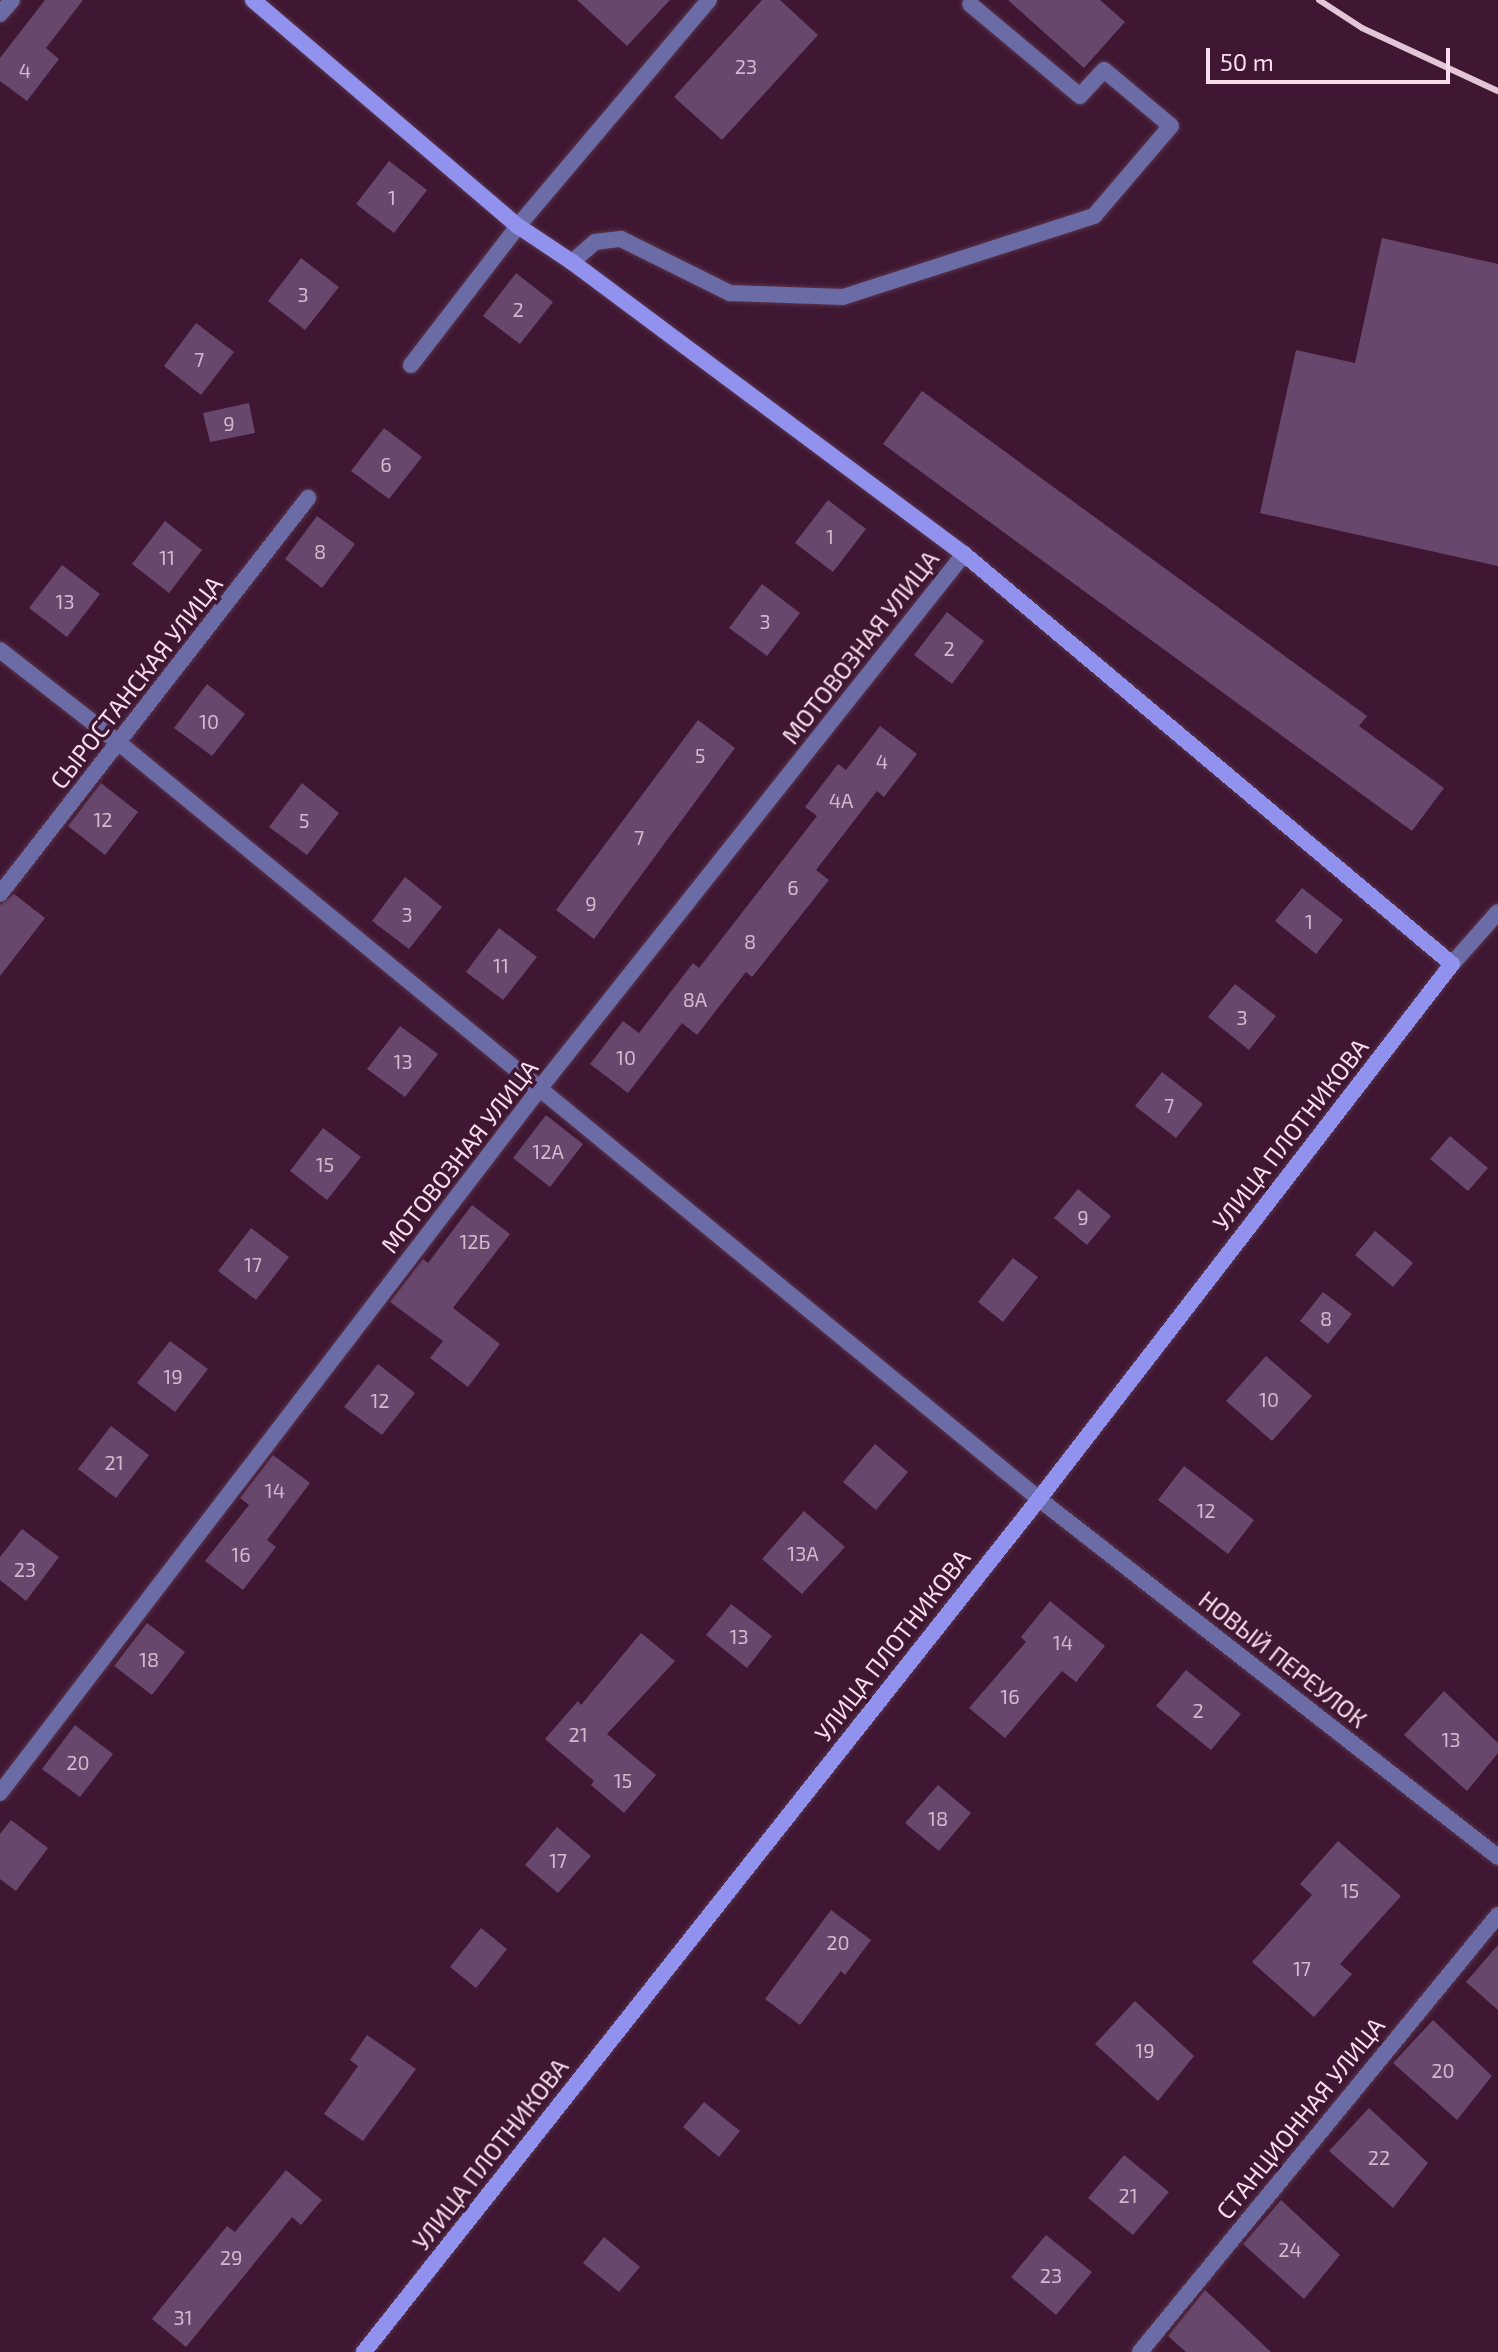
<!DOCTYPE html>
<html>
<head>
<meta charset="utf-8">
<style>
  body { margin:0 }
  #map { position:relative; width:1498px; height:2352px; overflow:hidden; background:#3f1732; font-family:"Exo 2",sans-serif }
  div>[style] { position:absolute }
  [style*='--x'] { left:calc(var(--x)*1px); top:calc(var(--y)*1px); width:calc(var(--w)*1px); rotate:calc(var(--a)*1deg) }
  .building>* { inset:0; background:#68476d }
  .roads { filter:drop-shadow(0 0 2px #59334c) drop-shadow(0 0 2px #59334c) }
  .lane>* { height:16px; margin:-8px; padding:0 8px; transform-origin:8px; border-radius:8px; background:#6b6ca5 }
  .street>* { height:16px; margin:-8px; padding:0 8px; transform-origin:8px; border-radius:8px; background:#6b6ca5 }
  .secondary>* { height:16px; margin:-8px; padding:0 8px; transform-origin:8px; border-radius:8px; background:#9191ee }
  .rail>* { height:6px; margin:-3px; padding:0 3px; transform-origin:3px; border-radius:3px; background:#e2c5d6 }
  span { translate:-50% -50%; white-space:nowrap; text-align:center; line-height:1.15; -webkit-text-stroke:7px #3f1732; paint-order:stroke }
  .number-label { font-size:20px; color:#d5b8cd }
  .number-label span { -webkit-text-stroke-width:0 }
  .street-label { font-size:24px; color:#f9dded }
  .scale { position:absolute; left:1206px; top:48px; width:244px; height:36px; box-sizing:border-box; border:4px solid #f9dded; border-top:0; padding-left:10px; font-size:24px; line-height:28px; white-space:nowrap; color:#f9dded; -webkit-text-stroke:6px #3f1732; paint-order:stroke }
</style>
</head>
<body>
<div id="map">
  <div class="building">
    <div style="clip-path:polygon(45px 0,83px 0,46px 48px,59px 59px,27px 101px,0 81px,0 58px)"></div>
    <div style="clip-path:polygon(577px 0,670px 0,627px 46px)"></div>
    <div style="clip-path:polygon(762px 0,780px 0,818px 35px,722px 140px,674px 97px)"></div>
    <div style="clip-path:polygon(1008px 0,1100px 0,1125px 22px,1084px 68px)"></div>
    <div style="clip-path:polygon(389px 161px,427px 190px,394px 233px,356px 204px)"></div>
    <div style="clip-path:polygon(1382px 238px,1498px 264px,1498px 566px,1260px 513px,1296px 350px,1355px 363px)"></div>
    <div style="clip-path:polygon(301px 258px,339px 287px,305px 330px,268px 301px)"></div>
    <div style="clip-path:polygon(516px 273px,553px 302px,520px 344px,483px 316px)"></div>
    <div style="clip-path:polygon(196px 323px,234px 352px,201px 395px,164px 366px)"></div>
    <div style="clip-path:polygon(922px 391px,1367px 716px,1359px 726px,1444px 788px,1412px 831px,883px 444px)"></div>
    <div style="clip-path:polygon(249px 403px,255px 433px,210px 442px,203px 413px)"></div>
    <div style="clip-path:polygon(384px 428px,422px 457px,389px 499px,351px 471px)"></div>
    <div style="clip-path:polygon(828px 500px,866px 529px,833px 572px,795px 543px)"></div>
    <div style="clip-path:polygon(317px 516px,355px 544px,322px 588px,285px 559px)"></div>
    <div style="clip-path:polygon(165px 521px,202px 550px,169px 593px,132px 564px)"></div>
    <div style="clip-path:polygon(62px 565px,100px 594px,67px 637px,29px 608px)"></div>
    <div style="clip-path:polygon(762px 584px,800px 613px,767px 656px,729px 628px)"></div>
    <div style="clip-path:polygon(947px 612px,984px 641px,952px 684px,914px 655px)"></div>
    <div style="clip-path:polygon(207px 684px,245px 714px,212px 756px,174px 728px)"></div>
    <div style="clip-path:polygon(698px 720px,735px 748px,594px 939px,556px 910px)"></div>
    <div style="clip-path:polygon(880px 726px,917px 754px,884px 797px,877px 791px,816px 870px,829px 880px,752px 977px,746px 972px,697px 1035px,682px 1023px,628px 1093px,590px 1064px,623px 1021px,639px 1033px,693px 963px,699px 968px,817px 816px,805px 807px,838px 764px,846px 770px)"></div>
    <div style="clip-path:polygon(101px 783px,138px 812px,105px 855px,68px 826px)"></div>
    <div style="clip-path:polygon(302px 783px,339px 813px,307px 855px,269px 827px)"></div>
    <div style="clip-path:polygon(405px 877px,442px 907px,409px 949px,372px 921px)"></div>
    <div style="clip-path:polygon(1302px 888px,1343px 920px,1316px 954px,1275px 921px)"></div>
    <div style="clip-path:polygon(14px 894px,45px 918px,0 976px,0 905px)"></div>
    <div style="clip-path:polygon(499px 928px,537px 957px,503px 1000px,466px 972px)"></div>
    <div style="clip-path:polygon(1235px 984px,1276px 1016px,1249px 1050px,1208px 1017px)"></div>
    <div style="clip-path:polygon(400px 1026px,438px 1054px,405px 1097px,367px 1069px)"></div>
    <div style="clip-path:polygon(1162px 1072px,1203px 1104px,1176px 1138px,1135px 1106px)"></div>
    <div style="clip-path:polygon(546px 1115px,583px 1144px,550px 1187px,513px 1158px)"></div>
    <div style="clip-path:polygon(323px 1128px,361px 1157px,327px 1200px,290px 1171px)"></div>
    <div style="clip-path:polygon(1450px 1136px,1488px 1168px,1468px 1191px,1430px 1159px)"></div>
    <div style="clip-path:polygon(1078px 1189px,1111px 1216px,1087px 1245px,1054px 1218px)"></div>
    <div style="clip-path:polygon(472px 1205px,510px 1234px,453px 1308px,500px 1344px,468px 1387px,430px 1358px,443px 1341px,390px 1302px,423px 1259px,428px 1263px)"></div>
    <div style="clip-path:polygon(251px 1228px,289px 1257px,256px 1300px,218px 1271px)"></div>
    <div style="clip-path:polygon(1375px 1231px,1413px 1263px,1393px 1287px,1355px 1255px)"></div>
    <div style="clip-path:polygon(1013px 1258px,1038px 1277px,1003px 1322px,978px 1302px)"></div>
    <div style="clip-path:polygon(1323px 1292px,1352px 1314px,1328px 1344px,1300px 1321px)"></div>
    <div style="clip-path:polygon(170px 1341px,208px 1369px,175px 1412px,137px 1383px)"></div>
    <div style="clip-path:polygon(1266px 1356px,1312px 1396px,1272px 1441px,1226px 1401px)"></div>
    <div style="clip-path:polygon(378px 1364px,415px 1393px,382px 1435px,344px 1407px)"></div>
    <div style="clip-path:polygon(111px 1426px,149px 1455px,116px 1498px,78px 1469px)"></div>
    <div style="clip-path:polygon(875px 1444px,908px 1472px,876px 1510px,843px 1482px)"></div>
    <div style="clip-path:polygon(273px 1455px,310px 1483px,267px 1540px,276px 1547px,243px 1590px,205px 1561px,249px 1505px,240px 1498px)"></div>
    <div style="clip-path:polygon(1184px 1466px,1254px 1520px,1228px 1554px,1158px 1500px)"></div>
    <div style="clip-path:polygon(804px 1511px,845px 1547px,802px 1594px,762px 1559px)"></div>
    <div style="clip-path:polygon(22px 1529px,59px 1557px,26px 1601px,0 1580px,0 1557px)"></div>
    <div style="clip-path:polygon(1050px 1601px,1105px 1646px,1076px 1682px,1062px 1671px,1005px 1738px,969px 1708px,1026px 1642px,1021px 1637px)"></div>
    <div style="clip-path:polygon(731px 1604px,772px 1636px,747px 1668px,706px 1635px)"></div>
    <div style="clip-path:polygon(147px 1623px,185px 1652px,152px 1695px,114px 1666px)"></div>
    <div style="clip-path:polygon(641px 1633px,675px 1661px,607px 1734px,656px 1775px,624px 1813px,591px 1785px,594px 1781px,545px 1739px,578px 1701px,581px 1705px)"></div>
    <div style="clip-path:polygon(1186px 1670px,1241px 1714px,1211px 1750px,1156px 1706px)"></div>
    <div style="clip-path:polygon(1444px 1691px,1498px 1743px,1498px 1753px,1467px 1791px,1404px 1735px)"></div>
    <div style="clip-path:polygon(75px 1725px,113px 1754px,80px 1797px,42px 1769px)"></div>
    <div style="clip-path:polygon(938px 1785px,971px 1813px,939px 1851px,905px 1823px)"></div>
    <div style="clip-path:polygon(11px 1820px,48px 1848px,16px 1891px,0 1879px,0 1834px)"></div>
    <div style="clip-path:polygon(557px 1827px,591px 1856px,558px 1893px,525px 1865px)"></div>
    <div style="clip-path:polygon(1338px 1841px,1401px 1896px,1340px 1964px,1352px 1974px,1314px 2017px,1252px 1962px,1312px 1895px,1300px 1884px)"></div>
    <div style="clip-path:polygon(831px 1910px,871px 1940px,845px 1975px,841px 1971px,800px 2025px,765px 1999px)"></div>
    <div style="clip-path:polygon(481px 1928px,507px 1949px,476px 1988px,450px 1967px)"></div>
    <div style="clip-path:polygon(1498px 1945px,1498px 2010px,1466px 1982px)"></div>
    <div style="clip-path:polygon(1135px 2001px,1194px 2056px,1158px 2101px,1095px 2044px)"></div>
    <div style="clip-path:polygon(1433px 2020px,1492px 2076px,1457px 2120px,1393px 2063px)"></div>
    <div style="clip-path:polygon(367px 2035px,416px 2069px,363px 2141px,324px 2114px,358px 2066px,350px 2060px)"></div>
    <div style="clip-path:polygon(704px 2102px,740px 2131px,719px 2157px,683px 2127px)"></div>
    <div style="clip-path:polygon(1369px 2108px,1428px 2163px,1393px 2208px,1329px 2151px)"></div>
    <div style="clip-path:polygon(1124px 2155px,1169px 2192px,1133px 2235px,1088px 2198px)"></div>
    <div style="clip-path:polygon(286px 2170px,322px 2200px,301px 2225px,292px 2217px,186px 2347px,152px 2319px,227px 2226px,235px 2232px)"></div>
    <div style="clip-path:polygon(1281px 2200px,1340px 2255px,1304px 2299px,1243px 2244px)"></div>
    <div style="clip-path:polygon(1046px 2235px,1092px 2272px,1056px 2315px,1011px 2277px)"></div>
    <div style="clip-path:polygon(604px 2237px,640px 2267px,619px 2292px,583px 2263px)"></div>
    <div style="clip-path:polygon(1205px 2290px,1271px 2352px,1186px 2352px,1168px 2336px)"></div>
  </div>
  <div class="roads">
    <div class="lane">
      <div style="--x:518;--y:226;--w:296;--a:-49.8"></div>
      <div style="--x:572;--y:262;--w:30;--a:-41"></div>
      <div style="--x:595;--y:242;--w:26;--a:-7"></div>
      <div style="--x:621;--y:239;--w:122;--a:26.4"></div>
      <div style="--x:730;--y:293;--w:113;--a:2"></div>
      <div style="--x:843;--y:297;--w:264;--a:-17.9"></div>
      <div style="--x:1094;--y:216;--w:118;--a:-49.5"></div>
      <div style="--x:1171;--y:126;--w:87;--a:-140.1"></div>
      <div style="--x:1104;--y:70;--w:35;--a:133"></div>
      <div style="--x:1080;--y:96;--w:143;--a:-140.1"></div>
      <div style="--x:1452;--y:964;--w:69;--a:-48.5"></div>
    </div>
    <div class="street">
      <div style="--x:0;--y:14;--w:18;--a:-49"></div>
      <div style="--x:411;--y:365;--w:175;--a:-52.4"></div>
      <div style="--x:0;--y:650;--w:151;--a:38"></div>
      <div style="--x:119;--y:743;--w:1191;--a:39.41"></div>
      <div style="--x:1039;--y:1499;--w:582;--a:37.95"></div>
      <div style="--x:0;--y:894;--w:502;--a:-52.13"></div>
      <div style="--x:0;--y:1793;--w:888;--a:-52.55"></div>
      <div style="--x:540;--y:1088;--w:682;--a:-51.55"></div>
      <div style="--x:1140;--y:2352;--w:565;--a:-50.67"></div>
    </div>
    <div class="secondary">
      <div style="--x:253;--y:0;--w:348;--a:40.5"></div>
      <div style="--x:518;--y:226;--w:65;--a:33.7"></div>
      <div style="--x:572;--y:262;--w:489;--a:36.7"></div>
      <div style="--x:964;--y:554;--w:637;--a:40.04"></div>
      <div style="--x:1452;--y:964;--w:676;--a:127.67"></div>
      <div style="--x:1039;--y:1499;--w:1088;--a:128.36"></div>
    </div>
  </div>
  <div class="rail">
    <div style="--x:1319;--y:0;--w:51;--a:33.1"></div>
    <div style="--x:1362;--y:28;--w:150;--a:24.9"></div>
  </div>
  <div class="number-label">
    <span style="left:746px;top:66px">23</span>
    <span style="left:25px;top:70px">4</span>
    <span style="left:392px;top:197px">1</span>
    <span style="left:303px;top:294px">3</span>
    <span style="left:518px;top:309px">2</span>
    <span style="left:199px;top:359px">7</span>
    <span style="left:229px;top:423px">9</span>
    <span style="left:386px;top:464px">6</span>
    <span style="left:830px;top:536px">1</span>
    <span style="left:320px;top:551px">8</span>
    <span style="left:167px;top:557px">11</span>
    <span style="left:65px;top:601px">13</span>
    <span style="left:765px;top:621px">3</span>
    <span style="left:949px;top:648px">2</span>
    <span style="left:209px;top:721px">10</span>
    <span style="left:700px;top:755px">5</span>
    <span style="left:882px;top:761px">4</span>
    <span style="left:841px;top:800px">4А</span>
    <span style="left:103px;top:819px">12</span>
    <span style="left:304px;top:820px">5</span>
    <span style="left:639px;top:837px">7</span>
    <span style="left:793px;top:887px">6</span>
    <span style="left:591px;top:903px">9</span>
    <span style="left:407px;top:914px">3</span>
    <span style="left:1309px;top:921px">1</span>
    <span style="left:750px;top:941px">8</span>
    <span style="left:501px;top:965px">11</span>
    <span style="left:695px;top:999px">8А</span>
    <span style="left:1242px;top:1017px">3</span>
    <span style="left:626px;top:1057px">10</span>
    <span style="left:403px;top:1061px">13</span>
    <span style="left:1169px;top:1105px">7</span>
    <span style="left:548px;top:1151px">12А</span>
    <span style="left:325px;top:1164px">15</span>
    <span style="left:1083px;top:1217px">9</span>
    <span style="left:475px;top:1241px">12Б</span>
    <span style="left:253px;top:1264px">17</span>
    <span style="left:1326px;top:1318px">8</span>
    <span style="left:173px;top:1376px">19</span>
    <span style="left:1269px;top:1399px">10</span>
    <span style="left:380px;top:1400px">12</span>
    <span style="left:114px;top:1462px">21</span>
    <span style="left:275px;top:1490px">14</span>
    <span style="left:1206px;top:1510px">12</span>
    <span style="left:803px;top:1553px">13А</span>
    <span style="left:241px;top:1554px">16</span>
    <span style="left:25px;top:1569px">23</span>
    <span style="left:739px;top:1636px">13</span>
    <span style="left:1063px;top:1642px">14</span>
    <span style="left:149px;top:1659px">18</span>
    <span style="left:1010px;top:1696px">16</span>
    <span style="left:1198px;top:1710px">2</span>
    <span style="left:578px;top:1734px">21</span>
    <span style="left:1451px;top:1739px">13</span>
    <span style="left:78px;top:1762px">20</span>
    <span style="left:623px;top:1780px">15</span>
    <span style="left:938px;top:1818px">18</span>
    <span style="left:558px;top:1860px">17</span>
    <span style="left:1350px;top:1890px">15</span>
    <span style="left:838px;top:1942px">20</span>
    <span style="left:1302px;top:1968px">17</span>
    <span style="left:1145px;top:2050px">19</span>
    <span style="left:1443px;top:2070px">20</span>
    <span style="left:1379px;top:2157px">22</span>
    <span style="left:1128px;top:2195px">21</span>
    <span style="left:1290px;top:2249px">24</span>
    <span style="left:231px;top:2257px">29</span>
    <span style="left:1051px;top:2275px">23</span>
    <span style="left:183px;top:2317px">31</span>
  </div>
  <div class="street-label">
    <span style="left:860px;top:647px;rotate:-52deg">МОТОВОЗНАЯ УЛИЦА</span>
    <span style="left:136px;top:682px;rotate:-52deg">СЫРОСТАНСКАЯ УЛИЦА</span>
    <span style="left:1290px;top:1134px;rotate:-52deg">УЛИЦА ПЛОТНИКОВА</span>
    <span style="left:459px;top:1156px;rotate:-52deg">МОТОВОЗНАЯ УЛИЦА</span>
    <span style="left:892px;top:1645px;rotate:-52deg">УЛИЦА ПЛОТНИКОВА</span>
    <span style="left:1283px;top:1659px;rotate:38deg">НОВЫЙ ПЕРЕУЛОК</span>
    <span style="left:1300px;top:2118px;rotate:-51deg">СТАНЦИОННАЯ УЛИЦА</span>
    <span style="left:490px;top:2154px;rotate:-52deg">УЛИЦА ПЛОТНИКОВА</span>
  </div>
  <div class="scale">50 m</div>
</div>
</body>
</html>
